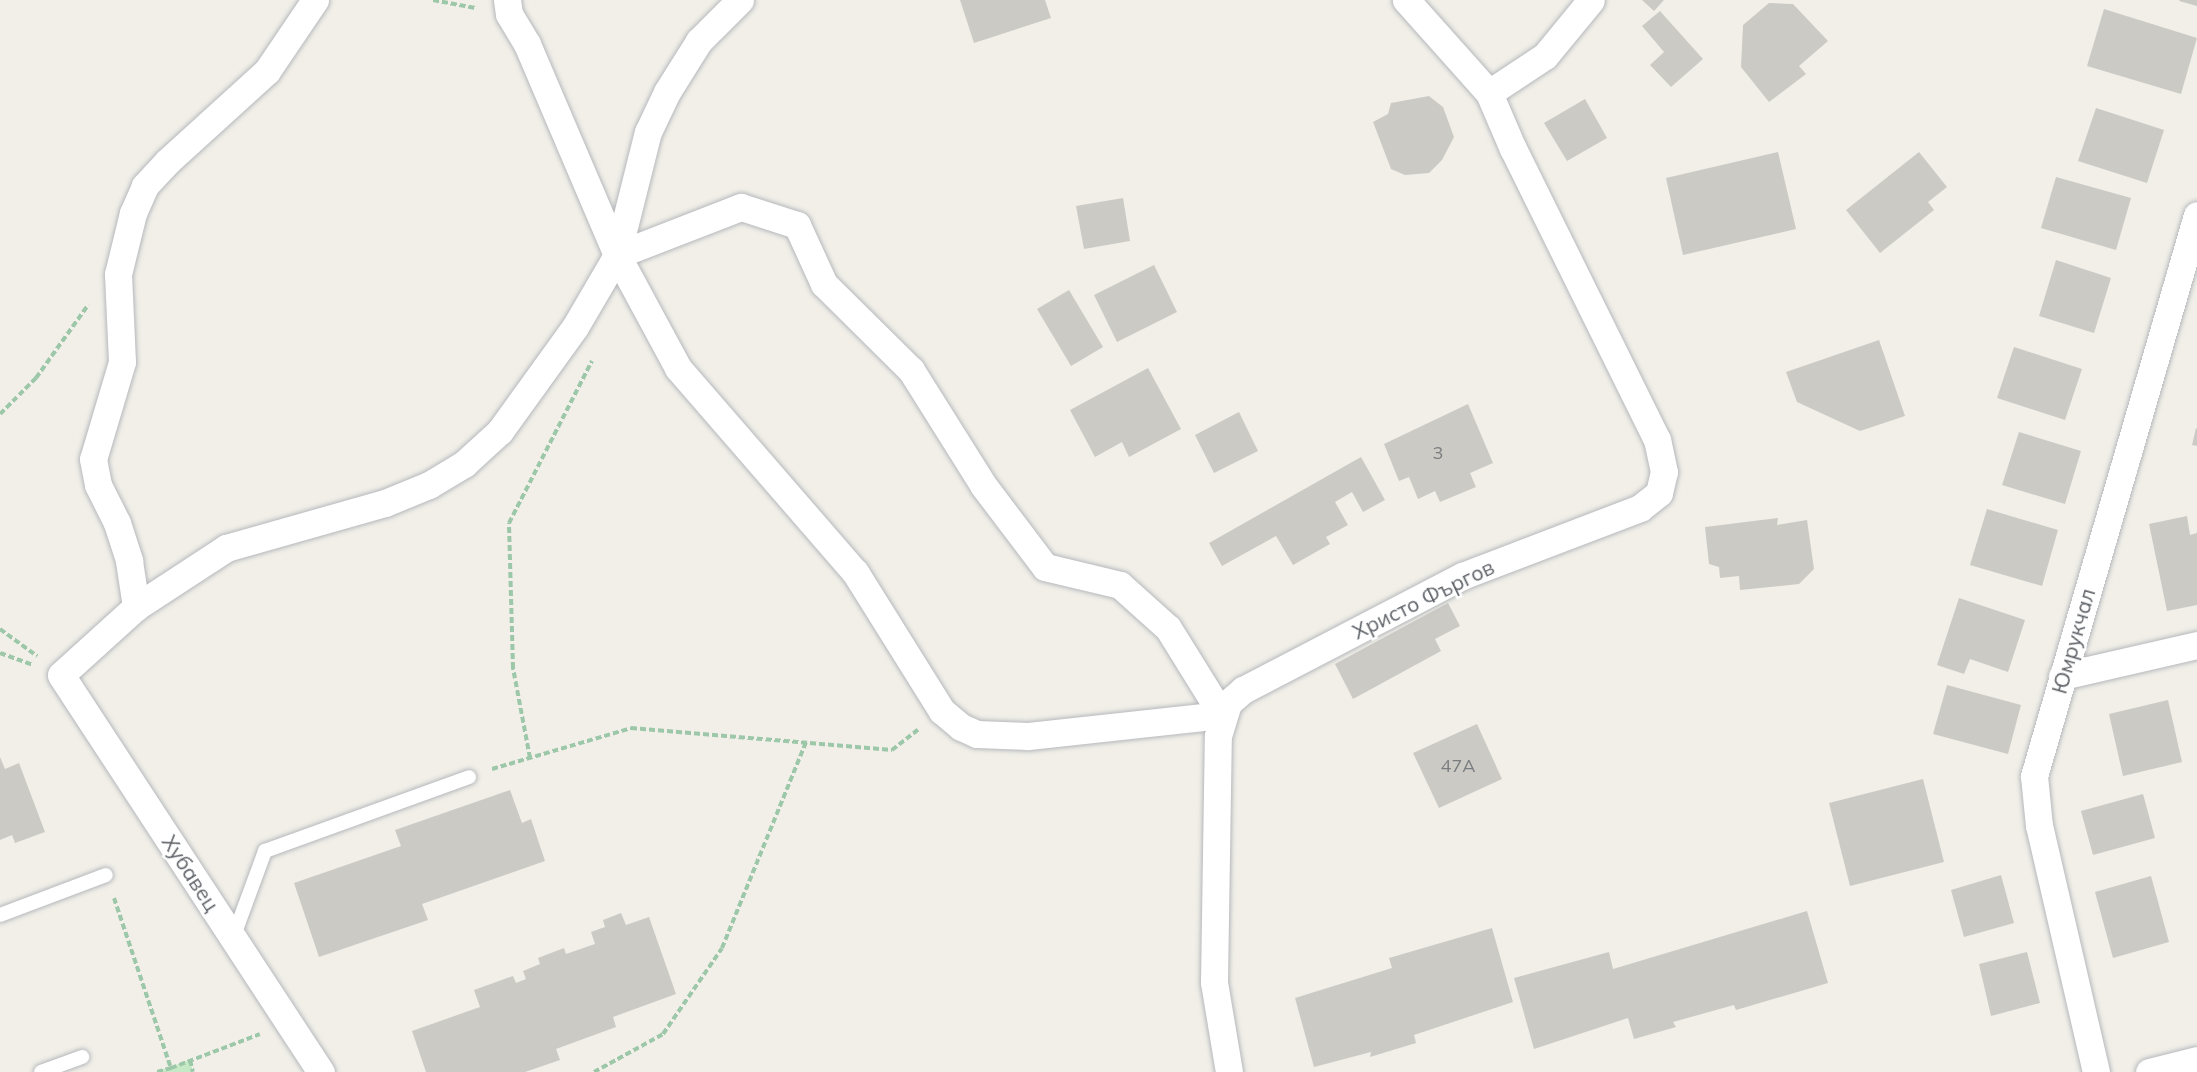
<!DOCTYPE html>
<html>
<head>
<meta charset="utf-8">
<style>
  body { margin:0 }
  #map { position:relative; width:2197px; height:1072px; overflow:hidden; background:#f1efe8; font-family:Mulish,sans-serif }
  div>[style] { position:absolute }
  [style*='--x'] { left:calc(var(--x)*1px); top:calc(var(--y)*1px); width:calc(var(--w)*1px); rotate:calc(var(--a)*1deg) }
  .green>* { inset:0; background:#c5e8c5 }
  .building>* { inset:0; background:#cccac5 }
  .path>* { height:4px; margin-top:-2px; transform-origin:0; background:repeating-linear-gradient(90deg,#9cc7a9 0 6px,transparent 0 9px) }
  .roads { filter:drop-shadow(0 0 2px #b5b8bc) drop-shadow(0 0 2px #b5b8bc) }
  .service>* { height:14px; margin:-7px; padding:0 7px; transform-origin:7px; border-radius:7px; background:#fff }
  .minor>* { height:27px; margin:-13.5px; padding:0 13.5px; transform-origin:13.5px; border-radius:13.5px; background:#fff }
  span { translate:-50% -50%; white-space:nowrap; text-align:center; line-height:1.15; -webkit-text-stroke:5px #fff; paint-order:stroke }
  .number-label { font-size:18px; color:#7a7d7f }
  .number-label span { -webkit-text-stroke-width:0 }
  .street-label { font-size:21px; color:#5f6368 }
</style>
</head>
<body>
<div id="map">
  <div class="green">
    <div style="clip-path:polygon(190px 1060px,193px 1072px,156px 1072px)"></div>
  </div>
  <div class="building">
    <div style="clip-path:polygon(960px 0,1045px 0,1051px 18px,974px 43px)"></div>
    <div style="clip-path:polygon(1642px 0,1664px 0,1654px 11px)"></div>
    <div style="clip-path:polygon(2180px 0,2197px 0,2197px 6px,2179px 1px)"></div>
    <div style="clip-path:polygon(1769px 3px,1793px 4px,1828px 41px,1799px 66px,1806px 74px,1769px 102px,1741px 67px,1743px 25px)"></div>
    <div style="clip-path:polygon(2104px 9px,2197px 38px,2181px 94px,2087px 66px)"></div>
    <div style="clip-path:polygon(1660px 11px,1703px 59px,1671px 87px,1650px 65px,1664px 52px,1642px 26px)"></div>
    <div style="clip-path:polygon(1429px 96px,1443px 107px,1454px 137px,1442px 160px,1429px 173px,1405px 175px,1391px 169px,1373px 122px,1388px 114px,1391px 103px)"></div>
    <div style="clip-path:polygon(1585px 99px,1607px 138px,1567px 161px,1544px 123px)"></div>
    <div style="clip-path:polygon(2096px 108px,2164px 130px,2147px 183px,2078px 161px)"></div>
    <div style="clip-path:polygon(1778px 152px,1796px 229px,1683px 255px,1666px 178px)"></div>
    <div style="clip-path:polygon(1919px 152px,1947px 187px,1928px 202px,1934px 210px,1880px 253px,1846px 210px)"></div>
    <div style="clip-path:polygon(2056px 177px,2131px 198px,2116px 250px,2041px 228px)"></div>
    <div style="clip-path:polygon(1123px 198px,1130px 241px,1084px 249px,1076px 206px)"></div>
    <div style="clip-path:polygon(2056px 260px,2111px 278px,2094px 333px,2039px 316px)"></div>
    <div style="clip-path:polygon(1154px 265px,1177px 312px,1117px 342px,1094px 295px)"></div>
    <div style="clip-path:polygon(1069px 290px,1103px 347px,1071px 366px,1037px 309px)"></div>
    <div style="clip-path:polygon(1879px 340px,1905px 416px,1860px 431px,1797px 402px,1786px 372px)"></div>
    <div style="clip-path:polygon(2014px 347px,2082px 369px,2065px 420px,1997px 398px)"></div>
    <div style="clip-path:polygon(1148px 368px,1181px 429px,1129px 457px,1122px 442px,1095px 457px,1070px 410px)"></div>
    <div style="clip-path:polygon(1468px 404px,1493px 463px,1470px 473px,1476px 487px,1440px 502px,1435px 491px,1418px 499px,1409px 477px,1399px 481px,1384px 444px)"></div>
    <div style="clip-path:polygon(1239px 412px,1258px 451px,1214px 473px,1195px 435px)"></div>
    <div style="clip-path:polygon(2196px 428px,2197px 429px,2197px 446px,2192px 445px)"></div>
    <div style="clip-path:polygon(2019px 432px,2081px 451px,2065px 504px,2002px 485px)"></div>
    <div style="clip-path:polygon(1361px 457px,1385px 500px,1363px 512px,1352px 492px,1335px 502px,1348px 525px,1326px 537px,1330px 544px,1293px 565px,1276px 536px,1222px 566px,1209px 543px)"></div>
    <div style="clip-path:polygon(1987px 509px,2058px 530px,2042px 586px,1970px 565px)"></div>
    <div style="clip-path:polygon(2187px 516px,2190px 535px,2197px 533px,2197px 605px,2167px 611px,2149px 524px)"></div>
    <div style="clip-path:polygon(1778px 518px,1777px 525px,1807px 520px,1814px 569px,1799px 584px,1740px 590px,1739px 576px,1720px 578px,1719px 567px,1709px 564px,1705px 527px)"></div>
    <div style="clip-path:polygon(1959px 598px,2025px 620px,2008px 672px,1970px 659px,1964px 674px,1937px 665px)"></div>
    <div style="clip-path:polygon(1448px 603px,1460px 626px,1435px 639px,1441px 651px,1353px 699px,1335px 664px)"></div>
    <div style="clip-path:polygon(1947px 685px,2021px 705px,2008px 754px,1933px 734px)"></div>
    <div style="clip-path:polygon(2168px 700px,2182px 762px,2123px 776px,2109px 714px)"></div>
    <div style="clip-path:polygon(1477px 724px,1502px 779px,1439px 808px,1413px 753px)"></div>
    <div style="clip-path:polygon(0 757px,5px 769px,19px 763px,45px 832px,15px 843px,12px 835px,0 840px)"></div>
    <div style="clip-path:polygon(1923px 779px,1944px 862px,1850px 886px,1829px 803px)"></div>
    <div style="clip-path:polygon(510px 790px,522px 823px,531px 819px,545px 861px,422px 904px,428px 920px,319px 957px,294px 883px,401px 846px,395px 830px)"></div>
    <div style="clip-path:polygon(2143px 794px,2155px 838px,2093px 855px,2081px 811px)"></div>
    <div style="clip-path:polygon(2001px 875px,2014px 923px,1964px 937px,1951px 890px)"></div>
    <div style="clip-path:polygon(2151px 876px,2169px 942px,2113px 958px,2095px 892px)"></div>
    <div style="clip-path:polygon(1807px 911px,1828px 983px,1736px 1010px,1734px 1005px,1673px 1022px,1676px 1027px,1634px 1039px,1628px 1018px,1534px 1049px,1514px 978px,1609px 952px,1613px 969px)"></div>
    <div style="clip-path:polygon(621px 913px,626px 925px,649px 917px,676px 994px,613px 1017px,616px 1027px,556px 1049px,560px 1060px,525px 1072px,426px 1072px,412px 1031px,480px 1007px,474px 990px,513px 976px,516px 983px,526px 979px,523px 971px,540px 964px,538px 958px,564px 948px,566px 954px,595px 944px,591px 932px,605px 927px,603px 920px)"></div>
    <div style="clip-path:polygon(1492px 928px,1513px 1002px,1414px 1035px,1416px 1043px,1370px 1057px,1371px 1052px,1314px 1067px,1295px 998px,1392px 968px,1389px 958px)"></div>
    <div style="clip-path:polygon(2027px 952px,2040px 1003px,1991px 1016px,1979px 964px)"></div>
  </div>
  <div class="path">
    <div style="--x:433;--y:0;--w:43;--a:10.8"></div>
    <div style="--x:0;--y:414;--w:51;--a:-45"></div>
    <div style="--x:36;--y:378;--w:90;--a:-54.5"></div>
    <div style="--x:0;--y:629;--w:46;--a:36.1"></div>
    <div style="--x:0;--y:653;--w:35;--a:20"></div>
    <div style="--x:530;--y:758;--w:92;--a:-100.7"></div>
    <div style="--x:513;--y:668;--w:145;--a:-91.6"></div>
    <div style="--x:509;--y:523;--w:182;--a:-62.9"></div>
    <div style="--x:492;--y:769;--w:145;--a:-16.4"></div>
    <div style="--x:631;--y:728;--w:262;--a:4.8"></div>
    <div style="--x:892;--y:750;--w:33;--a:-38"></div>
    <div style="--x:114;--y:898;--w:179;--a:71.5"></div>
    <div style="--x:171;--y:1068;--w:95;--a:-20.9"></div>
    <div style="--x:190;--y:1060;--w:12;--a:76"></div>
    <div style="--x:157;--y:1072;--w:15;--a:-16"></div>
    <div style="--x:594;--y:1072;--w:79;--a:-28.8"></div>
    <div style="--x:663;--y:1034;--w:104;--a:-55.5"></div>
    <div style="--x:722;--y:948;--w:222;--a:-67.8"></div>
  </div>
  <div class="roads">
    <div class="service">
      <div style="--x:0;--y:915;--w:113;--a:-20.7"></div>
      <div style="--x:233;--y:938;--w:93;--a:-69.8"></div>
      <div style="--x:265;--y:851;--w:217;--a:-19.9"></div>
      <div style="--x:41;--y:1072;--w:44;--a:-20.1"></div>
    </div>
    <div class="minor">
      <div style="--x:315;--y:0;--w:86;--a:124.1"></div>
      <div style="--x:267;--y:71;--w:135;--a:137.7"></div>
      <div style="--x:167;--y:162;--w:33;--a:133"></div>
      <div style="--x:145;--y:186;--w:30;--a:114"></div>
      <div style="--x:133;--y:213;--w:63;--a:103.8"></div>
      <div style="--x:118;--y:274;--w:88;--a:87.4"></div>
      <div style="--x:122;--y:362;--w:101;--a:106.6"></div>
      <div style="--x:93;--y:459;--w:26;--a:79"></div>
      <div style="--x:98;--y:485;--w:42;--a:63.4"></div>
      <div style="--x:117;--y:523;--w:40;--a:72"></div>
      <div style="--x:129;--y:561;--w:47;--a:81.3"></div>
      <div style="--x:136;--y:607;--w:101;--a:137.8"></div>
      <div style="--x:61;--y:675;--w:475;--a:56.8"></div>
      <div style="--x:507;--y:0;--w:14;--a:82"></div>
      <div style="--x:509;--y:14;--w:35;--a:59"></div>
      <div style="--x:527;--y:44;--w:229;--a:66.9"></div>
      <div style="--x:617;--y:255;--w:128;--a:61.6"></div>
      <div style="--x:678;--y:368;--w:270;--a:49.1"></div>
      <div style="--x:855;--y:572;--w:164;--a:58"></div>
      <div style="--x:942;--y:711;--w:25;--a:40"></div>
      <div style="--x:961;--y:727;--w:17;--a:24"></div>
      <div style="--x:977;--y:734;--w:51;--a:2.2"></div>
      <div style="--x:1028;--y:736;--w:195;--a:-6.2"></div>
      <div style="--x:1489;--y:93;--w:67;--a:-33.5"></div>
      <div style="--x:1545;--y:56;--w:72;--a:-50.6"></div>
      <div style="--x:617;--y:255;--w:133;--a:-21.2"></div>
      <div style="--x:741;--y:207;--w:59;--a:17.8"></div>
      <div style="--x:797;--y:225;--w:65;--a:65.4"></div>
      <div style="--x:824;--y:284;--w:122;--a:44.7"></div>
      <div style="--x:911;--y:370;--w:136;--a:57.9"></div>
      <div style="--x:983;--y:485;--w:103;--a:52.9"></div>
      <div style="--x:1045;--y:567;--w:77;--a:13.5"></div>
      <div style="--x:1120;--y:585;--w:64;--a:41.9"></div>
      <div style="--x:1168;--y:628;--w:102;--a:58.2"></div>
      <div style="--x:136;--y:607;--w:108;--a:-33.2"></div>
      <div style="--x:226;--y:548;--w:165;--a:-15.8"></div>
      <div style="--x:385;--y:503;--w:48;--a:-22.2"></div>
      <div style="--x:429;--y:485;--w:41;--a:-31"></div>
      <div style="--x:464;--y:464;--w:49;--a:-42.5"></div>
      <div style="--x:500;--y:431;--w:128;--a:-54.2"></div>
      <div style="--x:575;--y:327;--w:83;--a:-59.7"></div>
      <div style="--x:617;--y:255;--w:127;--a:-75.9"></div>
      <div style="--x:648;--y:132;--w:44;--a:-64.6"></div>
      <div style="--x:667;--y:92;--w:60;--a:-57.9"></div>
      <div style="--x:699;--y:41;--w:58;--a:-45"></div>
      <div style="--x:2062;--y:676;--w:139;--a:-12.9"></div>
      <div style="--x:1229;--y:1072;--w:91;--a:-99.5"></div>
      <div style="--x:1214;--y:982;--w:246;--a:-89.1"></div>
      <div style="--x:1218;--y:736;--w:34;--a:-73"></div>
      <div style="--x:1228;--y:703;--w:20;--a:-41"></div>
      <div style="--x:1243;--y:690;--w:247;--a:-27.5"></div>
      <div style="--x:1462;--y:576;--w:191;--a:-20.9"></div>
      <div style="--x:1640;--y:508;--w:24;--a:-38"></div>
      <div style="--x:1659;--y:493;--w:22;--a:-77"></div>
      <div style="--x:1664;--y:472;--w:33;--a:-102"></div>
      <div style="--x:1657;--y:440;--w:325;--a:-116.3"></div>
      <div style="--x:1513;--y:149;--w:61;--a:-113.2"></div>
      <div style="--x:1489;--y:93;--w:125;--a:-131.7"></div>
      <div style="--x:2096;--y:1072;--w:253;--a:-103"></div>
      <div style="--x:2039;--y:826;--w:50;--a:-95.7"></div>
      <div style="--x:2034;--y:776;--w:584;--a:-73.8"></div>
      <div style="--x:2149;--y:1072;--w:49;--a:-14"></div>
    </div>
  </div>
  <div class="number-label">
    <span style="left:1438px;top:453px">3</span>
    <span style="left:1458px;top:766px">47А</span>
  </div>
  <div class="street-label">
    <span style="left:1423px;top:599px;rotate:-26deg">Христо Фъргов</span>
    <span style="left:2073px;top:641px;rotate:-74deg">Юмрукчал</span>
    <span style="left:191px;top:873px;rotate:57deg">Хубавец</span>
  </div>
</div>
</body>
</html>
